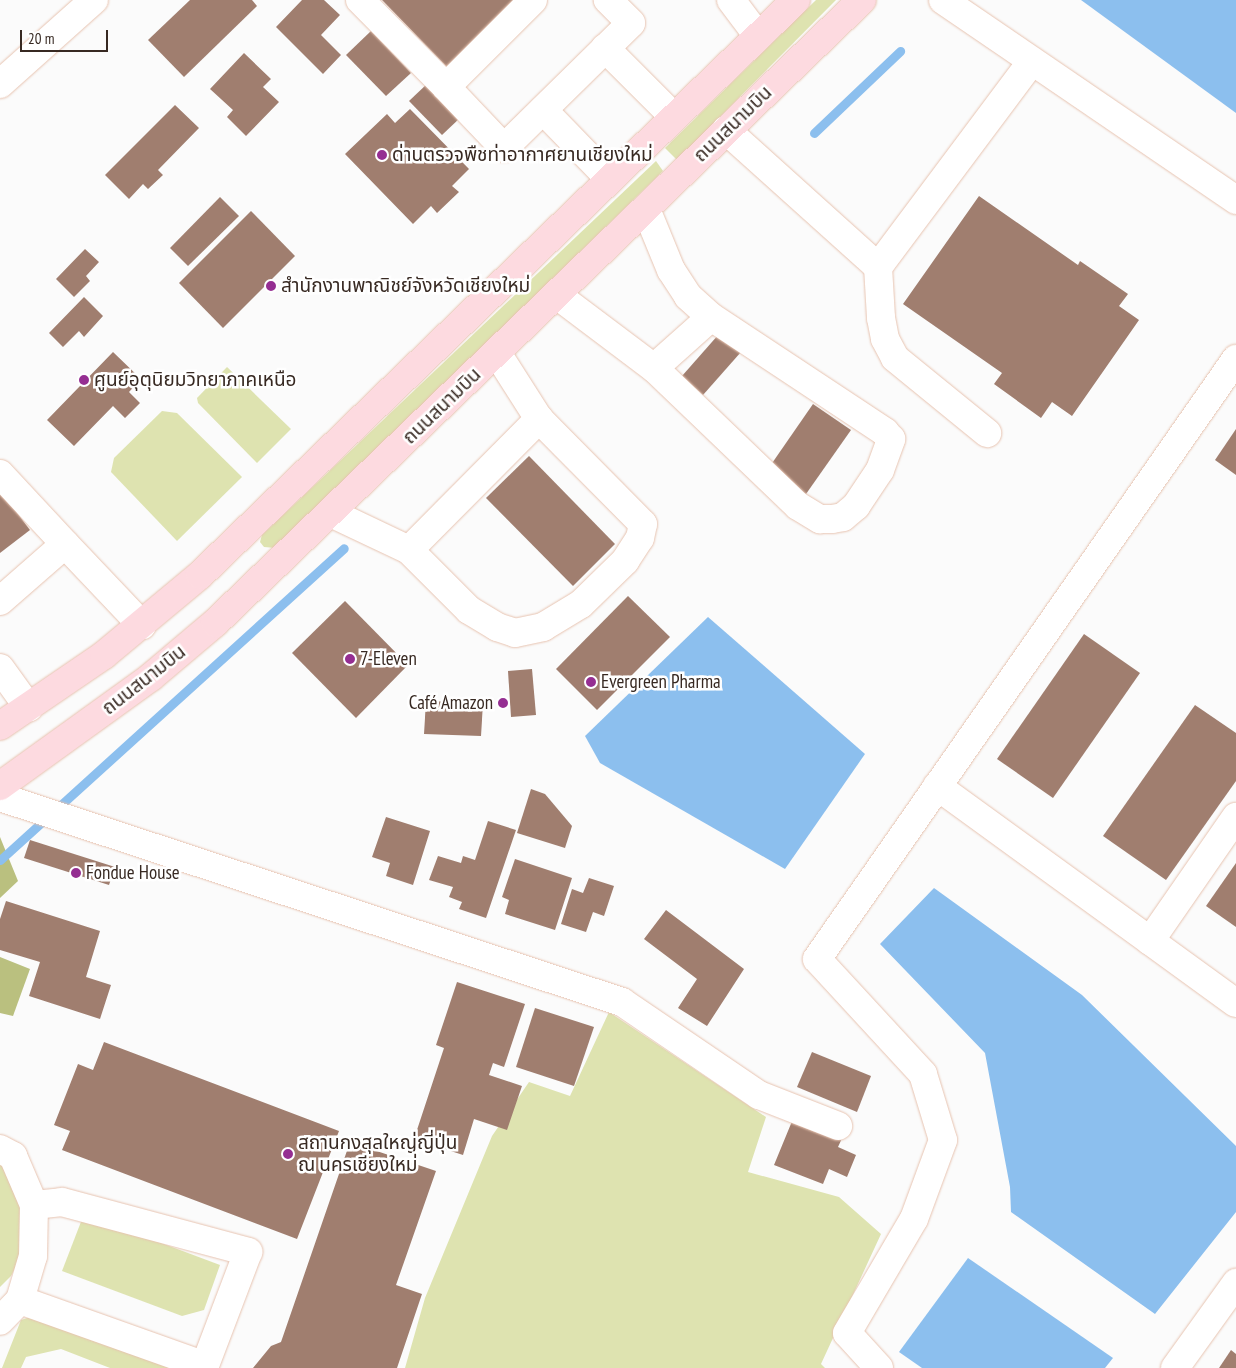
<!DOCTYPE html>
<html>
<head>
<meta charset="utf-8">
<style>
  body { margin:0 }
  #map { position:relative; width:1236px; height:1368px; overflow:hidden; background:#fbfbfb; font-family:"PT Sans Narrow","Noto Sans Thai",sans-serif }
  div>[style] { position:absolute }
  [style*='--x'] { left:calc(var(--x)*1px); top:calc(var(--y)*1px); width:calc(var(--w)*1px); rotate:calc(var(--a)*1deg) }
  .green>* { inset:0; background:#dee3b0 }
  .forest>* { inset:0; background:#bac07f }
  .water>* { inset:0; background:#8cbfee }
  .stream>* { height:9px; margin:-4.5px; padding:0 4.5px; transform-origin:4.5px; border-radius:4.5px; background:#8cbfee }
  .building>* { inset:0; background:#a07e6f }
  .roads { filter:drop-shadow(0 0 1px #e7c3b0) drop-shadow(0 0 1px #e7c3b0) }
  .minor>* { height:28px; margin:-14px; padding:0 14px; transform-origin:14px; border-radius:14px; background:#fff }
  .major>* { height:28px; margin:-14px; padding:0 14px; transform-origin:14px; border-radius:14px; background:#fddae0 }
  .dots>* { width:14px; height:14px; translate:-50% -50%; box-sizing:border-box; border:2px solid #fff; border-radius:50% }
  span { translate:-50% -50%; white-space:nowrap; text-align:center; line-height:1.15; -webkit-text-stroke:5px #fff; paint-order:stroke }
  .street-label { font-size:19px; color:#372922 }
  .poi-label { font-size:19px; color:#372922 }
  .left { translate:0 -50%; text-align:left }
  .right { translate:-100% -50%; text-align:right }
  .scale { position:absolute; left:20px; top:30px; width:88px; height:22px; box-sizing:border-box; border:2px solid #372922; border-top:0; padding-left:6px; font-size:15px; line-height:18px; white-space:nowrap; color:#372922; -webkit-text-stroke:4px #fff; paint-order:stroke }
</style>
</head>
<body>
<div id="map">
  <div class="green">
    <div style="clip-path:polygon(816px 0,836px 0,677px 160px,665px 148px)"></div>
    <div style="clip-path:polygon(656px 161px,663px 171px,276px 548px,264px 547px,260px 542px,262px 535px)"></div>
    <div style="clip-path:polygon(227px 367px,291px 429px,257px 463px,198px 403px,197px 398px)"></div>
    <div style="clip-path:polygon(162px 411px,177px 413px,242px 477px,177px 541px,111px 472px,114px 458px)"></div>
    <div style="clip-path:polygon(609px 1012px,766px 1117px,748px 1172px,839px 1197px,881px 1234px,821px 1364px,825px 1368px,405px 1368px,425px 1298px,492px 1136px,529px 1082px,570px 1096px)"></div>
    <div style="clip-path:polygon(0 1160px,25px 1199px,24px 1252px,11px 1276px,0 1287px)"></div>
    <div style="clip-path:polygon(84px 1214px,220px 1265px,204px 1310px,182px 1316px,62px 1271px)"></div>
    <div style="clip-path:polygon(39px 1314px,176px 1368px,110px 1368px,61px 1349px,26px 1357px,21px 1368px,2px 1368px,21px 1320px)"></div>
  </div>
  <div class="forest">
    <div style="clip-path:polygon(0 837px,18px 881px,0 898px)"></div>
    <div style="clip-path:polygon(0 957px,30px 969px,13px 1016px,0 1013px)"></div>
  </div>
  <div class="water">
    <div style="clip-path:polygon(1081px 0,1236px 0,1236px 113px)"></div>
    <div style="clip-path:polygon(708px 617px,865px 754px,785px 869px,600px 763px,585px 736px)"></div>
    <div style="clip-path:polygon(934px 888px,1082px 995px,1236px 1146px,1236px 1212px,1155px 1314px,1011px 1212px,1010px 1187px,985px 1053px,880px 944px)"></div>
    <div style="clip-path:polygon(968px 1258px,1113px 1358px,1105px 1368px,922px 1368px,899px 1352px)"></div>
  </div>
  <div class="stream">
    <div style="--x:814;--y:133;--w:119;--a:-43.6"></div>
    <div style="--x:0;--y:860;--w:464;--a:-42.2"></div>
  </div>
  <div class="building">
    <div style="clip-path:polygon(190px 0,252px 0,257px 6px,184px 77px,148px 40px)"></div>
    <div style="clip-path:polygon(302px 0,324px 0,340px 15px,321px 35px,341px 55px,323px 74px,276px 27px)"></div>
    <div style="clip-path:polygon(382px 0,532px 0,447px 67px)"></div>
    <div style="clip-path:polygon(371px 31px,411px 73px,386px 96px,346px 55px)"></div>
    <div style="clip-path:polygon(244px 53px,271px 79px,263px 87px,279px 102px,246px 136px,227px 117px,233px 110px,210px 89px)"></div>
    <div style="clip-path:polygon(428px 83px,461px 117px,442px 135px,409px 101px)"></div>
    <div style="clip-path:polygon(175px 105px,199px 128px,158px 170px,163px 175px,148px 189px,143px 184px,129px 199px,105px 175px)"></div>
    <div style="clip-path:polygon(410px 109px,469px 169px,452px 186px,459px 192px,437px 213px,431px 206px,413px 224px,345px 154px,387px 114px,395px 123px)"></div>
    <div style="clip-path:polygon(979px 196px,1078px 265px,1080px 261px,1128px 294px,1119px 306px,1139px 320px,1072px 416px,1052px 402px,1041px 418px,994px 384px,1002px 373px,903px 304px)"></div>
    <div style="clip-path:polygon(220px 197px,239px 216px,188px 266px,170px 248px)"></div>
    <div style="clip-path:polygon(251px 211px,295px 256px,223px 328px,179px 283px)"></div>
    <div style="clip-path:polygon(85px 249px,99px 262px,86px 276px,90px 281px,74px 297px,56px 279px)"></div>
    <div style="clip-path:polygon(84px 297px,103px 316px,84px 337px,79px 331px,63px 347px,49px 333px)"></div>
    <div style="clip-path:polygon(719px 334px,741px 352px,703px 395px,682px 376px)"></div>
    <div style="clip-path:polygon(113px 352px,141px 379px,129px 392px,140px 403px,125px 418px,113px 406px,74px 446px,47px 420px)"></div>
    <div style="clip-path:polygon(813px 404px,851px 430px,806px 494px,768px 469px)"></div>
    <div style="clip-path:polygon(1236px 429px,1236px 475px,1215px 460px)"></div>
    <div style="clip-path:polygon(529px 456px,615px 544px,573px 586px,486px 498px)"></div>
    <div style="clip-path:polygon(0 490px,30px 530px,0 553px)"></div>
    <div style="clip-path:polygon(628px 596px,670px 637px,597px 710px,556px 669px)"></div>
    <div style="clip-path:polygon(345px 601px,408px 665px,356px 718px,292px 653px)"></div>
    <div style="clip-path:polygon(1084px 634px,1140px 673px,1053px 798px,997px 759px)"></div>
    <div style="clip-path:polygon(532px 669px,536px 715px,511px 717px,508px 671px)"></div>
    <div style="clip-path:polygon(426px 701px,483px 703px,481px 736px,424px 734px)"></div>
    <div style="clip-path:polygon(1195px 705px,1236px 733px,1236px 781px,1166px 880px,1103px 836px)"></div>
    <div style="clip-path:polygon(531px 789px,545px 794px,572px 826px,565px 848px,517px 833px)"></div>
    <div style="clip-path:polygon(386px 817px,430px 831px,413px 885px,386px 876px,390px 863px,372px 857px)"></div>
    <div style="clip-path:polygon(488px 821px,516px 830px,486px 918px,459px 909px,462px 902px,449px 897px,453px 887px,429px 880px,438px 856px,461px 863px,463px 856px,475px 860px)"></div>
    <div style="clip-path:polygon(30px 840px,115px 867px,109px 885px,24px 858px)"></div>
    <div style="clip-path:polygon(515px 859px,572px 878px,555px 930px,505px 914px,509px 900px,502px 897px)"></div>
    <div style="clip-path:polygon(1236px 863px,1236px 927px,1206px 906px)"></div>
    <div style="clip-path:polygon(589px 878px,614px 886px,604px 916px,593px 912px,586px 932px,561px 924px,572px 889px,583px 893px)"></div>
    <div style="clip-path:polygon(6px 901px,100px 931px,86px 977px,111px 985px,100px 1019px,29px 996px,40px 962px,0 950px,0 919px)"></div>
    <div style="clip-path:polygon(666px 910px,744px 969px,707px 1026px,678px 1008px,697px 979px,644px 939px)"></div>
    <div style="clip-path:polygon(457px 982px,525px 1004px,504px 1067px,493px 1063px,489px 1075px,522px 1086px,507px 1130px,474px 1119px,463px 1155px,414px 1139px,444px 1048px,436px 1045px)"></div>
    <div style="clip-path:polygon(535px 1008px,594px 1027px,574px 1086px,516px 1067px)"></div>
    <div style="clip-path:polygon(104px 1042px,339px 1131px,297px 1239px,62px 1150px,70px 1131px,54px 1125px,78px 1064px,93px 1070px)"></div>
    <div style="clip-path:polygon(812px 1052px,871px 1076px,857px 1112px,797px 1087px)"></div>
    <div style="clip-path:polygon(795px 1114px,844px 1134px,838px 1147px,856px 1155px,847px 1177px,829px 1169px,823px 1184px,774px 1165px)"></div>
    <div style="clip-path:polygon(350px 1142px,436px 1171px,396px 1285px,422px 1294px,397px 1368px,253px 1368px,271px 1346px,281px 1342px)"></div>
    <div style="clip-path:polygon(1231px 1350px,1236px 1354px,1236px 1368px,1219px 1368px)"></div>
  </div>
  <div class="roads">
    <div class="minor">
      <div style="--x:360;--y:0;--w:122;--a:45.3"></div>
      <div style="--x:533;--y:0;--w:123;--a:135"></div>
      <div style="--x:446;--y:87;--w:84;--a:46.4"></div>
      <div style="--x:504;--y:148;--w:178;--a:-44.5"></div>
      <div style="--x:631;--y:23;--w:33;--a:-135"></div>
      <div style="--x:731;--y:0;--w:45;--a:53.1"></div>
      <div style="--x:943;--y:0;--w:355;--a:34.3"></div>
      <div style="--x:605;--y:48;--w:96;--a:45"></div>
      <div style="--x:0;--y:84;--w:126;--a:-41.8"></div>
      <div style="--x:543;--y:110;--w:95;--a:45.9"></div>
      <div style="--x:726;--y:130;--w:205;--a:42"></div>
      <div style="--x:878;--y:267;--w:257;--a:-53.2"></div>
      <div style="--x:878;--y:267;--w:51;--a:86.6"></div>
      <div style="--x:881;--y:318;--w:21;--a:79"></div>
      <div style="--x:885;--y:339;--w:21;--a:62"></div>
      <div style="--x:895;--y:358;--w:119;--a:39.2"></div>
      <div style="--x:557;--y:295;--w:121;--a:37"></div>
      <div style="--x:654;--y:368;--w:199;--a:43.8"></div>
      <div style="--x:798;--y:506;--w:26;--a:31"></div>
      <div style="--x:820;--y:519;--w:12;--a:0"></div>
      <div style="--x:832;--y:519;--w:11;--a:-10"></div>
      <div style="--x:843;--y:517;--w:17;--a:-40"></div>
      <div style="--x:856;--y:506;--w:43;--a:-56.3"></div>
      <div style="--x:880;--y:470;--w:33;--a:-70"></div>
      <div style="--x:891;--y:439;--w:9;--a:-131"></div>
      <div style="--x:885;--y:432;--w:209;--a:-146.5"></div>
      <div style="--x:711;--y:317;--w:31;--a:-138"></div>
      <div style="--x:688;--y:296;--w:31;--a:-123"></div>
      <div style="--x:671;--y:270;--w:66;--a:-112.3"></div>
      <div style="--x:654;--y:368;--w:76;--a:-41.8"></div>
      <div style="--x:0;--y:474;--w:96;--a:47.1"></div>
      <div style="--x:331;--y:513;--w:86;--a:25.4"></div>
      <div style="--x:409;--y:550;--w:85;--a:45"></div>
      <div style="--x:469;--y:610;--w:33;--a:31"></div>
      <div style="--x:497;--y:627;--w:19;--a:18"></div>
      <div style="--x:515;--y:633;--w:29;--a:-12"></div>
      <div style="--x:543;--y:627;--w:44;--a:-31.2"></div>
      <div style="--x:581;--y:604;--w:62;--a:-44.3"></div>
      <div style="--x:625;--y:561;--w:27;--a:-57"></div>
      <div style="--x:640;--y:538;--w:14;--a:-78"></div>
      <div style="--x:643;--y:524;--w:148;--a:-134.7"></div>
      <div style="--x:539;--y:419;--w:78;--a:-122.5"></div>
      <div style="--x:409;--y:550;--w:185;--a:-45.2"></div>
      <div style="--x:0;--y:601;--w:86;--a:-41.2"></div>
      <div style="--x:65;--y:544;--w:112;--a:46.5"></div>
      <div style="--x:0;--y:668;--w:49;--a:54.1"></div>
      <div style="--x:937;--y:786;--w:369;--a:36"></div>
      <div style="--x:0;--y:797;--w:655;--a:18.24"></div>
      <div style="--x:622;--y:1002;--w:166;--a:34.2"></div>
      <div style="--x:759;--y:1095;--w:85;--a:21.4"></div>
      <div style="--x:1150;--y:941;--w:151;--a:-55.3"></div>
      <div style="--x:0;--y:1149;--w:15;--a:28"></div>
      <div style="--x:13;--y:1156;--w:53;--a:66.8"></div>
      <div style="--x:34;--y:1205;--w:51;--a:91.1"></div>
      <div style="--x:33;--y:1256;--w:46;--a:106.5"></div>
      <div style="--x:20;--y:1300;--w:29;--a:134"></div>
      <div style="--x:34;--y:1205;--w:28;--a:-6"></div>
      <div style="--x:62;--y:1202;--w:193;--a:15"></div>
      <div style="--x:248;--y:1252;--w:124;--a:110.8"></div>
      <div style="--x:20;--y:1300;--w:196;--a:19.6"></div>
      <div style="--x:879;--y:1368;--w:47;--a:-132.4"></div>
      <div style="--x:847;--y:1333;--w:132;--a:-59.6"></div>
      <div style="--x:914;--y:1219;--w:84;--a:-69.8"></div>
      <div style="--x:943;--y:1140;--w:69;--a:-106.9"></div>
      <div style="--x:923;--y:1074;--w:156;--a:-132.7"></div>
      <div style="--x:817;--y:959;--w:732;--a:-55.07"></div>
      <div style="--x:1175;--y:1368;--w:105;--a:-54.3"></div>
    </div>
    <div class="major">
      <div style="--x:0;--y:726;--w:126;--a:-34.3"></div>
      <div style="--x:104;--y:655;--w:125;--a:-39.8"></div>
      <div style="--x:200;--y:575;--w:828;--a:-43.97"></div>
      <div style="--x:0;--y:786;--w:186;--a:-35.8"></div>
      <div style="--x:151;--y:677;--w:84;--a:-40.2"></div>
      <div style="--x:215;--y:623;--w:898;--a:-43.92"></div>
    </div>
  </div>
  <div class="dots">
    <div style="left:382px;top:155px;background:#952e92"></div>
    <div style="left:271px;top:286px;background:#952e92"></div>
    <div style="left:84px;top:380px;background:#952e92"></div>
    <div style="left:350px;top:659px;background:#952e92"></div>
    <div style="left:591px;top:682px;background:#952e92"></div>
    <div style="left:503px;top:703px;background:#952e92"></div>
    <div style="left:76px;top:873px;background:#952e92"></div>
    <div style="left:288px;top:1154px;background:#952e92"></div>
  </div>
  <div class="street-label">
    <span style="left:733px;top:124px;rotate:-44deg">ถนนสนามบิน</span>
    <span style="left:442px;top:406px;rotate:-44deg">ถนนสนามบิน</span>
    <span style="left:144px;top:680px;rotate:-38deg">ถนนสนามบิน</span>
  </div>
  <div class="poi-label">
    <span class="left" style="left:392px;top:155px">ด่านตรวจพืชท่าอากาศยานเชียงใหม่</span>
    <span class="left" style="left:281px;top:286px">สำนักงานพาณิชย์จังหวัดเชียงใหม่</span>
    <span class="left" style="left:94px;top:380px">ศูนย์อุตุนิยมวิทยาภาคเหนือ</span>
    <span class="left" style="left:360px;top:659px">7-Eleven</span>
    <span class="left" style="left:601px;top:682px">Evergreen Pharma</span>
    <span class="right" style="left:493px;top:703px">Café Amazon</span>
    <span class="left" style="left:86px;top:873px">Fondue House</span>
    <span class="left" style="left:298px;top:1154px">สถานกงสุลใหญ่ญี่ปุ่น<br>ณ นครเชียงใหม่</span>
  </div>
  <div class="scale">20 m</div>
</div>
</body>
</html>
